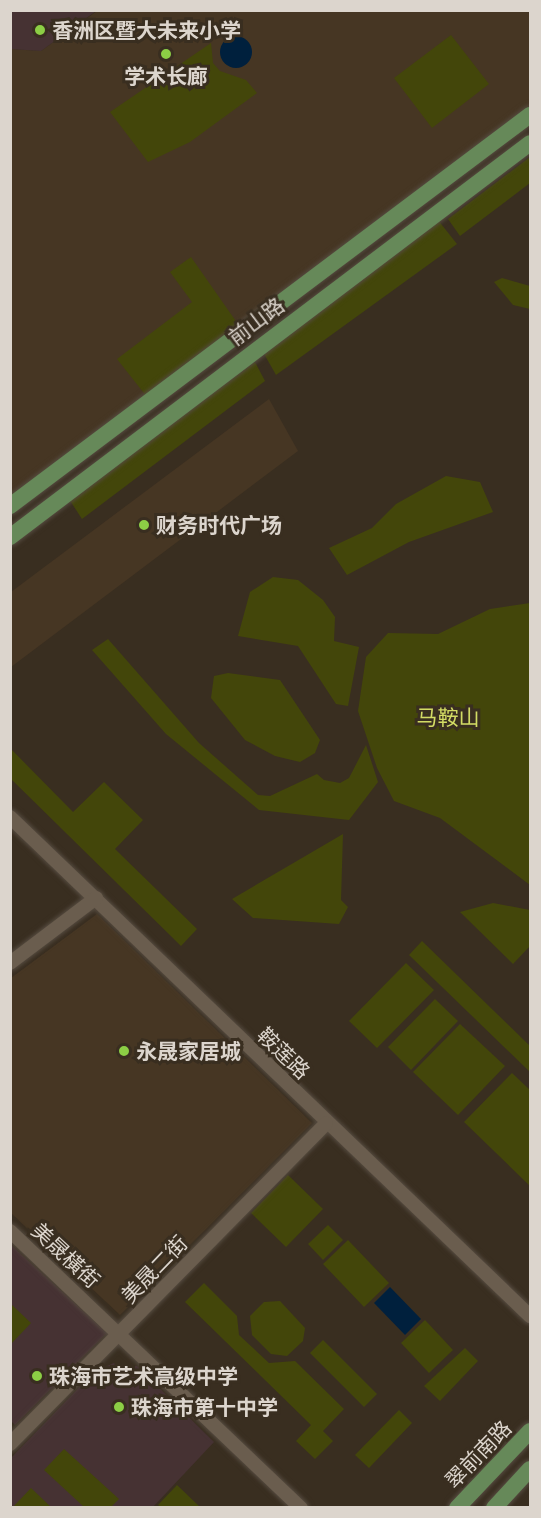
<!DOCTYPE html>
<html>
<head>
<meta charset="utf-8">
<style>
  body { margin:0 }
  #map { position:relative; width:541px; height:1518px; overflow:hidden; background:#392e20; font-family:"Asap Condensed","Noto Sans SC",sans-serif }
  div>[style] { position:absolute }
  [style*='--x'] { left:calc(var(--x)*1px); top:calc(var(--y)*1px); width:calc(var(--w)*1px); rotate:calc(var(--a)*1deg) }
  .built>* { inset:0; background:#463623 }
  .education>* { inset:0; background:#463233 }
  .green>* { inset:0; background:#43460a }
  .water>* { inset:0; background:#00203d }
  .round { border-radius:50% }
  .roads { filter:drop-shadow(0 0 2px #554b40) drop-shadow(0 0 2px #554b40) }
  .minor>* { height:14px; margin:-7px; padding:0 7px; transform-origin:7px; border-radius:7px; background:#6a5d4e }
  .major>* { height:16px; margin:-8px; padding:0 8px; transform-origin:8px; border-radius:8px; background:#668959 }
  .dots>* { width:16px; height:16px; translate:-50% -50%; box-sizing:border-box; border:3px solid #392e20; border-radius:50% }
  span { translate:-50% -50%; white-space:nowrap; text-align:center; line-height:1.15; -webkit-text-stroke:6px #392e20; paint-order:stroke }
  .poi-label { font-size:21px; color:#dcd5cd; font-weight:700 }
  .left { translate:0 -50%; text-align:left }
  .street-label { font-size:21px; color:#dcd5cd }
  .park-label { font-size:21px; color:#d2db64 }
  .frame { position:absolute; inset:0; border:12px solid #dcd5cd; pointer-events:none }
</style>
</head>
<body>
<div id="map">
  <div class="built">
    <div style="clip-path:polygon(97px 11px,530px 11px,530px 114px,11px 505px,11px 49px,41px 51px)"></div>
    <div style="clip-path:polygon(269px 399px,298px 451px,11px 667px,11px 592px)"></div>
    <div style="clip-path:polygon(97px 914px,312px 1123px,120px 1315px,11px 1213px,11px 978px)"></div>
  </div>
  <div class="education">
    <div style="clip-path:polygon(10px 11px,11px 10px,96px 11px,41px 51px,11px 49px)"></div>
    <div style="clip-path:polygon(10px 1244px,107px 1333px,15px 1425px,10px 1420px)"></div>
    <div style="clip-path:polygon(114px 1363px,137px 1366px,214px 1442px,153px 1507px,11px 1507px,10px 1459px,95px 1371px)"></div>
  </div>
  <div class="green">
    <div style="clip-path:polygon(451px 35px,489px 84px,432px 128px,394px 78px)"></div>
    <div style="clip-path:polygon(211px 43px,213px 63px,220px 71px,246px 80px,257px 93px,190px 142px,148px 162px,110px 112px)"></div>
    <div style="clip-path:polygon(530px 157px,530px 183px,460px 236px,448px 219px)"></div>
    <div style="clip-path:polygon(438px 220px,457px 244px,276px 375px,263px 352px)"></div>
    <div style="clip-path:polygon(191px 257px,240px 327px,147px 397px,117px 359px,192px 302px,170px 272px)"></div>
    <div style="clip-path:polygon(502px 278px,530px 286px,530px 309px,513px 305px,494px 282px)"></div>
    <div style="clip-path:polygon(255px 362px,265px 381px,82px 519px,69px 499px)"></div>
    <div style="clip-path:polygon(446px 476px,480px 482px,493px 512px,409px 542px,347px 575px,329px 548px,372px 528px,396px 504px)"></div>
    <div style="clip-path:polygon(273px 577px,298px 580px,323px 600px,335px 617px,334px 641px,359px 647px,348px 706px,336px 704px,298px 646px,238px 636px,250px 592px)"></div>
    <div style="clip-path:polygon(530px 603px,530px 885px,440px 818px,394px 801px,377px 768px,358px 711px,366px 657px,388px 633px,438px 634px,490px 609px)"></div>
    <div style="clip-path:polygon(108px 639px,199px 743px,258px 795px,270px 796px,317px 774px,324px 780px,340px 783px,349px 778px,366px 745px,378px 782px,349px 820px,259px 810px,166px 734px,92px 650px)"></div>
    <div style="clip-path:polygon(228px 673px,280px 680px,320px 740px,315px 753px,300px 762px,275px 756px,245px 740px,211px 698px,214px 676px)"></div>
    <div style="clip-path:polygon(10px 748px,73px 812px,104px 782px,143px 820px,115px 849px,197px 929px,181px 946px,11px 779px)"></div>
    <div style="clip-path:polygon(343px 834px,341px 900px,348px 907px,339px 924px,253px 918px,232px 899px)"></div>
    <div style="clip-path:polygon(493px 903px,530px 910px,530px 946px,513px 964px,460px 912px)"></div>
    <div style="clip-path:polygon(422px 941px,530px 1046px,530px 1072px,409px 955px)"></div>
    <div style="clip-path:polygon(406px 963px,434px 990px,377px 1048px,349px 1021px)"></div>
    <div style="clip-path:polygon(435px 999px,458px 1021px,411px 1070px,388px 1047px)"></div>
    <div style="clip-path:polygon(460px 1024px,505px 1066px,458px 1115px,413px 1072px)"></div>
    <div style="clip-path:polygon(512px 1073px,530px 1090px,530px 1186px,464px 1122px)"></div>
    <div style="clip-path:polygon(288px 1175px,323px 1209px,286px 1247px,251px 1213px)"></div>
    <div style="clip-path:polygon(328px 1225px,343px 1240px,323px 1260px,308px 1244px)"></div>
    <div style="clip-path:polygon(348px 1240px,389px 1283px,364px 1307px,323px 1264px)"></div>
    <div style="clip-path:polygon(204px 1283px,237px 1316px,239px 1335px,269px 1363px,295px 1361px,344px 1409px,323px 1431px,333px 1441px,315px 1459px,296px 1441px,311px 1425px,185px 1302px)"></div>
    <div style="clip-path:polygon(280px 1301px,305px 1328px,303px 1341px,287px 1356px,271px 1354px,252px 1335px,250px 1316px,264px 1302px)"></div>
    <div style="clip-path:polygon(11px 1304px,31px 1323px,11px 1344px,10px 1344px)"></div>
    <div style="clip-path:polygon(425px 1320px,453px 1350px,429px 1373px,401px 1343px)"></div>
    <div style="clip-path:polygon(323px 1340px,377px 1394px,364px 1407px,310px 1353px)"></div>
    <div style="clip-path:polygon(465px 1348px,478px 1361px,440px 1401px,424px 1386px)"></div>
    <div style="clip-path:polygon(399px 1410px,412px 1423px,369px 1468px,355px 1455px)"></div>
    <div style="clip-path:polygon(64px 1449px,119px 1499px,111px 1507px,84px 1507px,44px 1470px)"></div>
    <div style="clip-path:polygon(177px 1485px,200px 1507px,161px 1507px,158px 1505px)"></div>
    <div style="clip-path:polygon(31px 1488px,51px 1507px,13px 1507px)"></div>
  </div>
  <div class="water">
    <div class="round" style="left:220px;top:36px;width:32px;height:32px"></div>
    <div style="clip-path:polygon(390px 1287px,421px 1319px,405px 1335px,374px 1303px)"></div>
  </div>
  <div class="roads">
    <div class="minor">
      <div style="--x:10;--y:817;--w:721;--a:43.82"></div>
      <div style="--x:10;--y:963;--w:108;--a:-37.1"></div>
      <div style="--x:10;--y:1231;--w:402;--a:43.6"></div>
      <div style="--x:10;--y:1444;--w:450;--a:-45.4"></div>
    </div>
    <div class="major">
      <div style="--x:10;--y:506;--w:651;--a:-36.94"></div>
      <div style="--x:10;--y:537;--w:652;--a:-37.15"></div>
      <div style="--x:457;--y:1508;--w:106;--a:-46.5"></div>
      <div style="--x:494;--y:1508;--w:53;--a:-47.3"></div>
    </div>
  </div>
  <div class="dots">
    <div style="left:40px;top:30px;background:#8cce45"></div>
    <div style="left:166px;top:54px;background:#8cce45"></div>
    <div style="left:144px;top:525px;background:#8cce45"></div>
    <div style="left:124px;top:1051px;background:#8cce45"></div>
    <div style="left:37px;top:1376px;background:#8cce45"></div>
    <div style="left:119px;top:1407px;background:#8cce45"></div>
  </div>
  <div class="poi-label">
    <span class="left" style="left:52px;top:30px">香洲区暨大未来小学</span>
    <span style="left:166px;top:76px">学术长廊</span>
    <span class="left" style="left:156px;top:525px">财务时代广场</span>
    <span class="left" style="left:136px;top:1051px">永晟家居城</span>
    <span class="left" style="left:49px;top:1376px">珠海市艺术高级中学</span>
    <span class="left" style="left:131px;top:1407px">珠海市第十中学</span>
  </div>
  <div class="street-label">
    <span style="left:256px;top:321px;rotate:-37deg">前山路</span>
    <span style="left:284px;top:1053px;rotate:44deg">鞍莲路</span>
    <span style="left:66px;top:1255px;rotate:43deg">美晟橫街</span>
    <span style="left:154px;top:1269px;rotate:-46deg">美晟二街</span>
    <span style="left:478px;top:1454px;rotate:-46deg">翠前南路</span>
  </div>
  <div class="park-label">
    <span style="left:448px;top:717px">马鞍山</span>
  </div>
  <div class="frame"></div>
</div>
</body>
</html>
